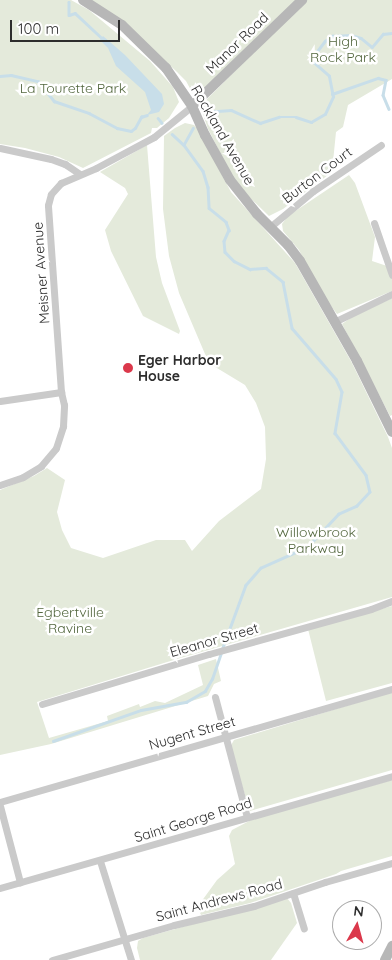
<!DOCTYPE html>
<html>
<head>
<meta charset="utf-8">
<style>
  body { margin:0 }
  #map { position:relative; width:392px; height:960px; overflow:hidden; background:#fff; font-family:Quicksand,sans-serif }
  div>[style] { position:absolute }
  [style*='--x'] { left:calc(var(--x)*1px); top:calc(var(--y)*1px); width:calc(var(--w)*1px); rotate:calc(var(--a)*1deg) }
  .green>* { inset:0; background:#e4eadb }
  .water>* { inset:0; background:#c8dee9 }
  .stream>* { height:2.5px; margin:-1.25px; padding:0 1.25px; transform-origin:1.25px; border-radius:1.25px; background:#c8dee9 }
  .street>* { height:7px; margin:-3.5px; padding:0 3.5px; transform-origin:3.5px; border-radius:3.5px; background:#cacaca }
  .secondary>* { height:10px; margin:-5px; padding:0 5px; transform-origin:5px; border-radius:5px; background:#b7b7b7 }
  .dots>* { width:14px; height:14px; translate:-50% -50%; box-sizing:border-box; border:2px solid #fff; border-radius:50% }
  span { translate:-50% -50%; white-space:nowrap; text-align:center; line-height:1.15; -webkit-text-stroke:5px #fff; paint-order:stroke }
  .park-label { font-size:14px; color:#52663d }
  .street-label { font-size:14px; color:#2d2d2d }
  .poi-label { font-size:14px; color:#2d2d2d; font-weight:700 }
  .left { translate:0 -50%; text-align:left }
  .north { position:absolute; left:332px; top:900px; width:50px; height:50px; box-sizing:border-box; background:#fff; border:1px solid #ababab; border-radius:50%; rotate:7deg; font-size:14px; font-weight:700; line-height:20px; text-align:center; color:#2d2d2d }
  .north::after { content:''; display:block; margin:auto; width:18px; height:22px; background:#db384b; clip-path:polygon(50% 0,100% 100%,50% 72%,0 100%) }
  .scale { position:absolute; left:10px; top:20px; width:110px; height:22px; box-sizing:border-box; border:2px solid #2d2d2d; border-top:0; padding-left:6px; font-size:15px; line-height:18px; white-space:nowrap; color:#2d2d2d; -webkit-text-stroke:4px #fff; paint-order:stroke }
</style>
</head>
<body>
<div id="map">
  <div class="green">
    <div style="clip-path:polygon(0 0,71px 0,89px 10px,150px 61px,173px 87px,179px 102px,169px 118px,157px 128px,152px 128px,151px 133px,83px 168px,59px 157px,25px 148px,0 144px)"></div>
    <div style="clip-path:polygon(91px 0,296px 0,199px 93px,193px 94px,186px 81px,177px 72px,129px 27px)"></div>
    <div style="clip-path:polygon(307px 0,392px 0,392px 79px,348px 105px,343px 127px,336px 132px,332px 172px,283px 209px,269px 216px,243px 191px,229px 170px,208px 129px,201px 108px,203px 103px)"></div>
    <div style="clip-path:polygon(185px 123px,194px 125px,197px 128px,231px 192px,295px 263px,352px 363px,388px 437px,392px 448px,392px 597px,177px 659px,37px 702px,49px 738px,108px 721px,107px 716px,139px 704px,140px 707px,155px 701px,165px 703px,203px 685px,198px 665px,216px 659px,221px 681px,214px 684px,208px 696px,51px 744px,0 755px,0 490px,34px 476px,47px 468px,65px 480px,57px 512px,62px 530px,71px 548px,103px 558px,156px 540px,185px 540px,192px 551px,219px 521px,261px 489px,266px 459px,265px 427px,256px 403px,245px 385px,212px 365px,205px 354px,179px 293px,169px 256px,163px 209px,164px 136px,175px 128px)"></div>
    <div style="clip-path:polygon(147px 145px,156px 257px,162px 283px,180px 331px,179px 334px,143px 316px,111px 251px,105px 230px,128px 194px,125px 188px,100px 172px)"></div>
    <div style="clip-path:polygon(349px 175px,355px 183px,375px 237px,372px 261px,387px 266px,392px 279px,392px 291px,337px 314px,320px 291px,299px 250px,283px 231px,282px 224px,288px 216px)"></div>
    <div style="clip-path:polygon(392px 298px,392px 415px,390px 416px,342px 324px,352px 317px)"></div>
    <div style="clip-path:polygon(392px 606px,392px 683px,326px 701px,308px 629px)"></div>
    <div style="clip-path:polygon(392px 692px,392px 770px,250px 811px,230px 747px,234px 740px)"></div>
    <div style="clip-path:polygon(392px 780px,392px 856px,341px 871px,336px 874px,250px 903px,201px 915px,195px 902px,201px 902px,217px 880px,235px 864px,229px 836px,232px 830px,253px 819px)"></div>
    <div style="clip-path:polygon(287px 898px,291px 903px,297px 923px,271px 960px,140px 960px,137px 948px,138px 941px,143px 938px)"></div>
  </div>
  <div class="water">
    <div style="clip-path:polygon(103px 36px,125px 55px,162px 94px,164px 104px,159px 112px,147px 115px,151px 110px,145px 92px,116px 66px,108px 48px,100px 40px)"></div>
  </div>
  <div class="stream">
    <div style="--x:69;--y:2;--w:13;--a:90"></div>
    <div style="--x:69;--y:15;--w:6;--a:-18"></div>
    <div style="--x:75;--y:13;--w:37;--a:43"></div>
    <div style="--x:0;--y:76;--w:11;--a:-5"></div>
    <div style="--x:11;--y:75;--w:28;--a:13"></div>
    <div style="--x:38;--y:81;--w:26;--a:51"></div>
    <div style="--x:54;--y:101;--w:37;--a:19"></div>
    <div style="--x:89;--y:113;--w:32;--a:28"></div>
    <div style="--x:117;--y:128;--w:14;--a:12"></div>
    <div style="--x:131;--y:131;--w:5;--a:-37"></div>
    <div style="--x:135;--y:128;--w:13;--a:-61"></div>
    <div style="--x:141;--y:117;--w:6;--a:-18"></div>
    <div style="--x:332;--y:94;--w:49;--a:-19.2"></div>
    <div style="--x:378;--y:78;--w:8;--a:14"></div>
    <div style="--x:386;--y:80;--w:15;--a:101"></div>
    <div style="--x:383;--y:95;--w:15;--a:67"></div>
    <div style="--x:203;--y:112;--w:28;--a:-4"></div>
    <div style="--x:231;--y:110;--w:32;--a:24"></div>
    <div style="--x:260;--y:123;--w:20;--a:-18"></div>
    <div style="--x:279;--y:117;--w:17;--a:0"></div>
    <div style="--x:296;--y:117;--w:16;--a:18"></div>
    <div style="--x:311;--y:122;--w:16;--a:-30"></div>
    <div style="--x:325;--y:114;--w:19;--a:-65"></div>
    <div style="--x:333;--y:97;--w:21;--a:-101"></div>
    <div style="--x:329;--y:76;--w:21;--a:-139"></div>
    <div style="--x:313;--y:62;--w:4;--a:-104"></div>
    <div style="--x:312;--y:58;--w:21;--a:-53"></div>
    <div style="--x:325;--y:41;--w:9;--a:-36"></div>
    <div style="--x:332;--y:36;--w:19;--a:-3"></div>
    <div style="--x:351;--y:35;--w:10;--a:17"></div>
    <div style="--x:361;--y:38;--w:14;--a:39"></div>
    <div style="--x:372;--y:47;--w:17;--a:-50"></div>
    <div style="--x:383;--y:34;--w:9;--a:-6"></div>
    <div style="--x:158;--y:118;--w:6;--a:51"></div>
    <div style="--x:172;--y:134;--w:16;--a:43"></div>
    <div style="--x:184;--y:145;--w:32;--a:54"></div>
    <div style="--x:203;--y:171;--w:17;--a:73"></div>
    <div style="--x:208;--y:187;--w:21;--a:87"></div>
    <div style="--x:209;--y:208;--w:22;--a:39"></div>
    <div style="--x:226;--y:222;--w:9;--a:69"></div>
    <div style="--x:229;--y:230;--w:12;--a:114"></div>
    <div style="--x:224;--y:241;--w:11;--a:85"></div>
    <div style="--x:225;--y:252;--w:13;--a:45"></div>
    <div style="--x:234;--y:261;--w:18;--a:27"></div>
    <div style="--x:250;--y:269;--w:16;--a:-4"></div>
    <div style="--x:266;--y:268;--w:22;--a:39"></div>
    <div style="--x:283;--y:282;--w:47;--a:78.9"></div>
    <div style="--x:292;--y:328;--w:67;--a:49.2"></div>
    <div style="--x:336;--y:379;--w:14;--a:65"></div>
    <div style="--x:342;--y:392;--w:42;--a:99.7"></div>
    <div style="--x:335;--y:433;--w:52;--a:53.6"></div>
    <div style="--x:366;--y:475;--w:17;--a:77"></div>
    <div style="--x:370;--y:492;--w:19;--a:133"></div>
    <div style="--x:357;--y:506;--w:20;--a:156"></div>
    <div style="--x:339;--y:514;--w:45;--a:133.2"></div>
    <div style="--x:308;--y:547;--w:51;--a:155.9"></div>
    <div style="--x:261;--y:568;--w:23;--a:131"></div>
    <div style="--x:246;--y:585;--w:67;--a:110.1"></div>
    <div style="--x:184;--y:144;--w:18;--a:-61"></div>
    <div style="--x:53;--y:741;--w:93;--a:-19.4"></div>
    <div style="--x:141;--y:710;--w:46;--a:-10.1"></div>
    <div style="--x:186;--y:702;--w:22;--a:-30"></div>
    <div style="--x:205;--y:691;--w:14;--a:-60"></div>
    <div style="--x:212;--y:679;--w:28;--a:-71"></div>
  </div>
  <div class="street">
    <div style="--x:0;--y:148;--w:52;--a:12.2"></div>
    <div style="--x:51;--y:159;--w:15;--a:20"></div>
    <div style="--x:65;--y:164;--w:18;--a:34"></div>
    <div style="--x:374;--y:223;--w:55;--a:70.9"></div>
    <div style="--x:270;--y:227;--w:56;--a:-39.9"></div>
    <div style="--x:313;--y:191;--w:82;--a:-34.1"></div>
    <div style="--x:334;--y:322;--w:64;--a:-25.8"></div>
    <div style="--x:0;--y:401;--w:62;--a:-8.4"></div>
    <div style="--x:0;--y:485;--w:24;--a:-19"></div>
    <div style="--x:23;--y:477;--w:21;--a:-31"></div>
    <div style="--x:41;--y:466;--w:23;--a:-50"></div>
    <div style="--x:56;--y:448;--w:23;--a:-72"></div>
    <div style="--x:63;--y:426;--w:21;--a:-87"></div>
    <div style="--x:64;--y:405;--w:13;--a:-103"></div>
    <div style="--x:61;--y:392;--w:187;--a:-94"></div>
    <div style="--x:48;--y:205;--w:11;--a:-75"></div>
    <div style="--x:51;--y:194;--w:15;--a:-48"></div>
    <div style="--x:61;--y:183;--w:38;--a:-23"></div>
    <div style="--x:96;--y:168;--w:66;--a:-28.1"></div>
    <div style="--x:154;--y:137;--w:49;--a:-39.2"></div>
    <div style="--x:215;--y:697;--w:124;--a:75.1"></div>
    <div style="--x:42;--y:704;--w:174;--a:-16.7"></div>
    <div style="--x:209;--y:654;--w:168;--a:-15.5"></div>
    <div style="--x:371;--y:609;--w:22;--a:-21"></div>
    <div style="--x:0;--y:802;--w:408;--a:-16.1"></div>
    <div style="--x:0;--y:806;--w:79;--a:75.3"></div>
    <div style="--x:100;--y:861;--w:104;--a:72.6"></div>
    <div style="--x:0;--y:888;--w:408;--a:-15.9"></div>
    <div style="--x:293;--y:893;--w:37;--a:73"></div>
    <div style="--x:52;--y:960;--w:127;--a:-16"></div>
    <div style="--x:174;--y:925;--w:82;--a:-13.4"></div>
    <div style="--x:254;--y:906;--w:75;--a:-18.7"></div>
    <div style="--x:325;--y:882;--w:70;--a:-15.8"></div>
  </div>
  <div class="secondary">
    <div style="--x:83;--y:0;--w:46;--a:32.7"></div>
    <div style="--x:122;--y:25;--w:62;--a:44.3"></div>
    <div style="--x:166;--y:68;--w:46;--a:55.6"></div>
    <div style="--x:192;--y:106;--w:32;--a:66"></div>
    <div style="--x:205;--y:135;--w:51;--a:60.9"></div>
    <div style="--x:230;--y:180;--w:43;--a:51.5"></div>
    <div style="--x:257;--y:214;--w:44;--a:45"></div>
    <div style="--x:288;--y:245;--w:20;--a:53"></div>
    <div style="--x:300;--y:261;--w:115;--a:60.3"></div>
    <div style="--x:357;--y:361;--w:79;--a:63.8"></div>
    <div style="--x:192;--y:106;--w:153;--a:-43.9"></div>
    <div style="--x:385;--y:960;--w:16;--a:-63"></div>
  </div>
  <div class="dots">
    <div style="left:128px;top:368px;background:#db384b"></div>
  </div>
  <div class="park-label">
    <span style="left:343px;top:49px">High<br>Rock Park</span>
    <span style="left:73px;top:88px">La Tourette Park</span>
    <span style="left:316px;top:540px">Willowbrook<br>Parkway</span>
    <span style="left:70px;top:620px">Egbertville<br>Ravine</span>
  </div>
  <div class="street-label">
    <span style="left:237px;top:43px;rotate:-44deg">Manor Road</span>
    <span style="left:223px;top:135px;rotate:60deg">Rockland Avenue</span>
    <span style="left:317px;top:175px;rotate:-37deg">Burton Court</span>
    <span style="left:41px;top:273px;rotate:-94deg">Meisner Avenue</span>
    <span style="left:214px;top:640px;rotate:-16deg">Eleanor Street</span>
    <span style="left:192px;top:733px;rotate:-16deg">Nugent Street</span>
    <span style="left:193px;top:820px;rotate:-17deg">Saint George Road</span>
    <span style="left:219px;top:900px;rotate:-15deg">Saint Andrews Road</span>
  </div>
  <div class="poi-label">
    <span class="left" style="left:138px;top:368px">Eger Harbor<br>House</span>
  </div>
  <div class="north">N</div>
  <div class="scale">100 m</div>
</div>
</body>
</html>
